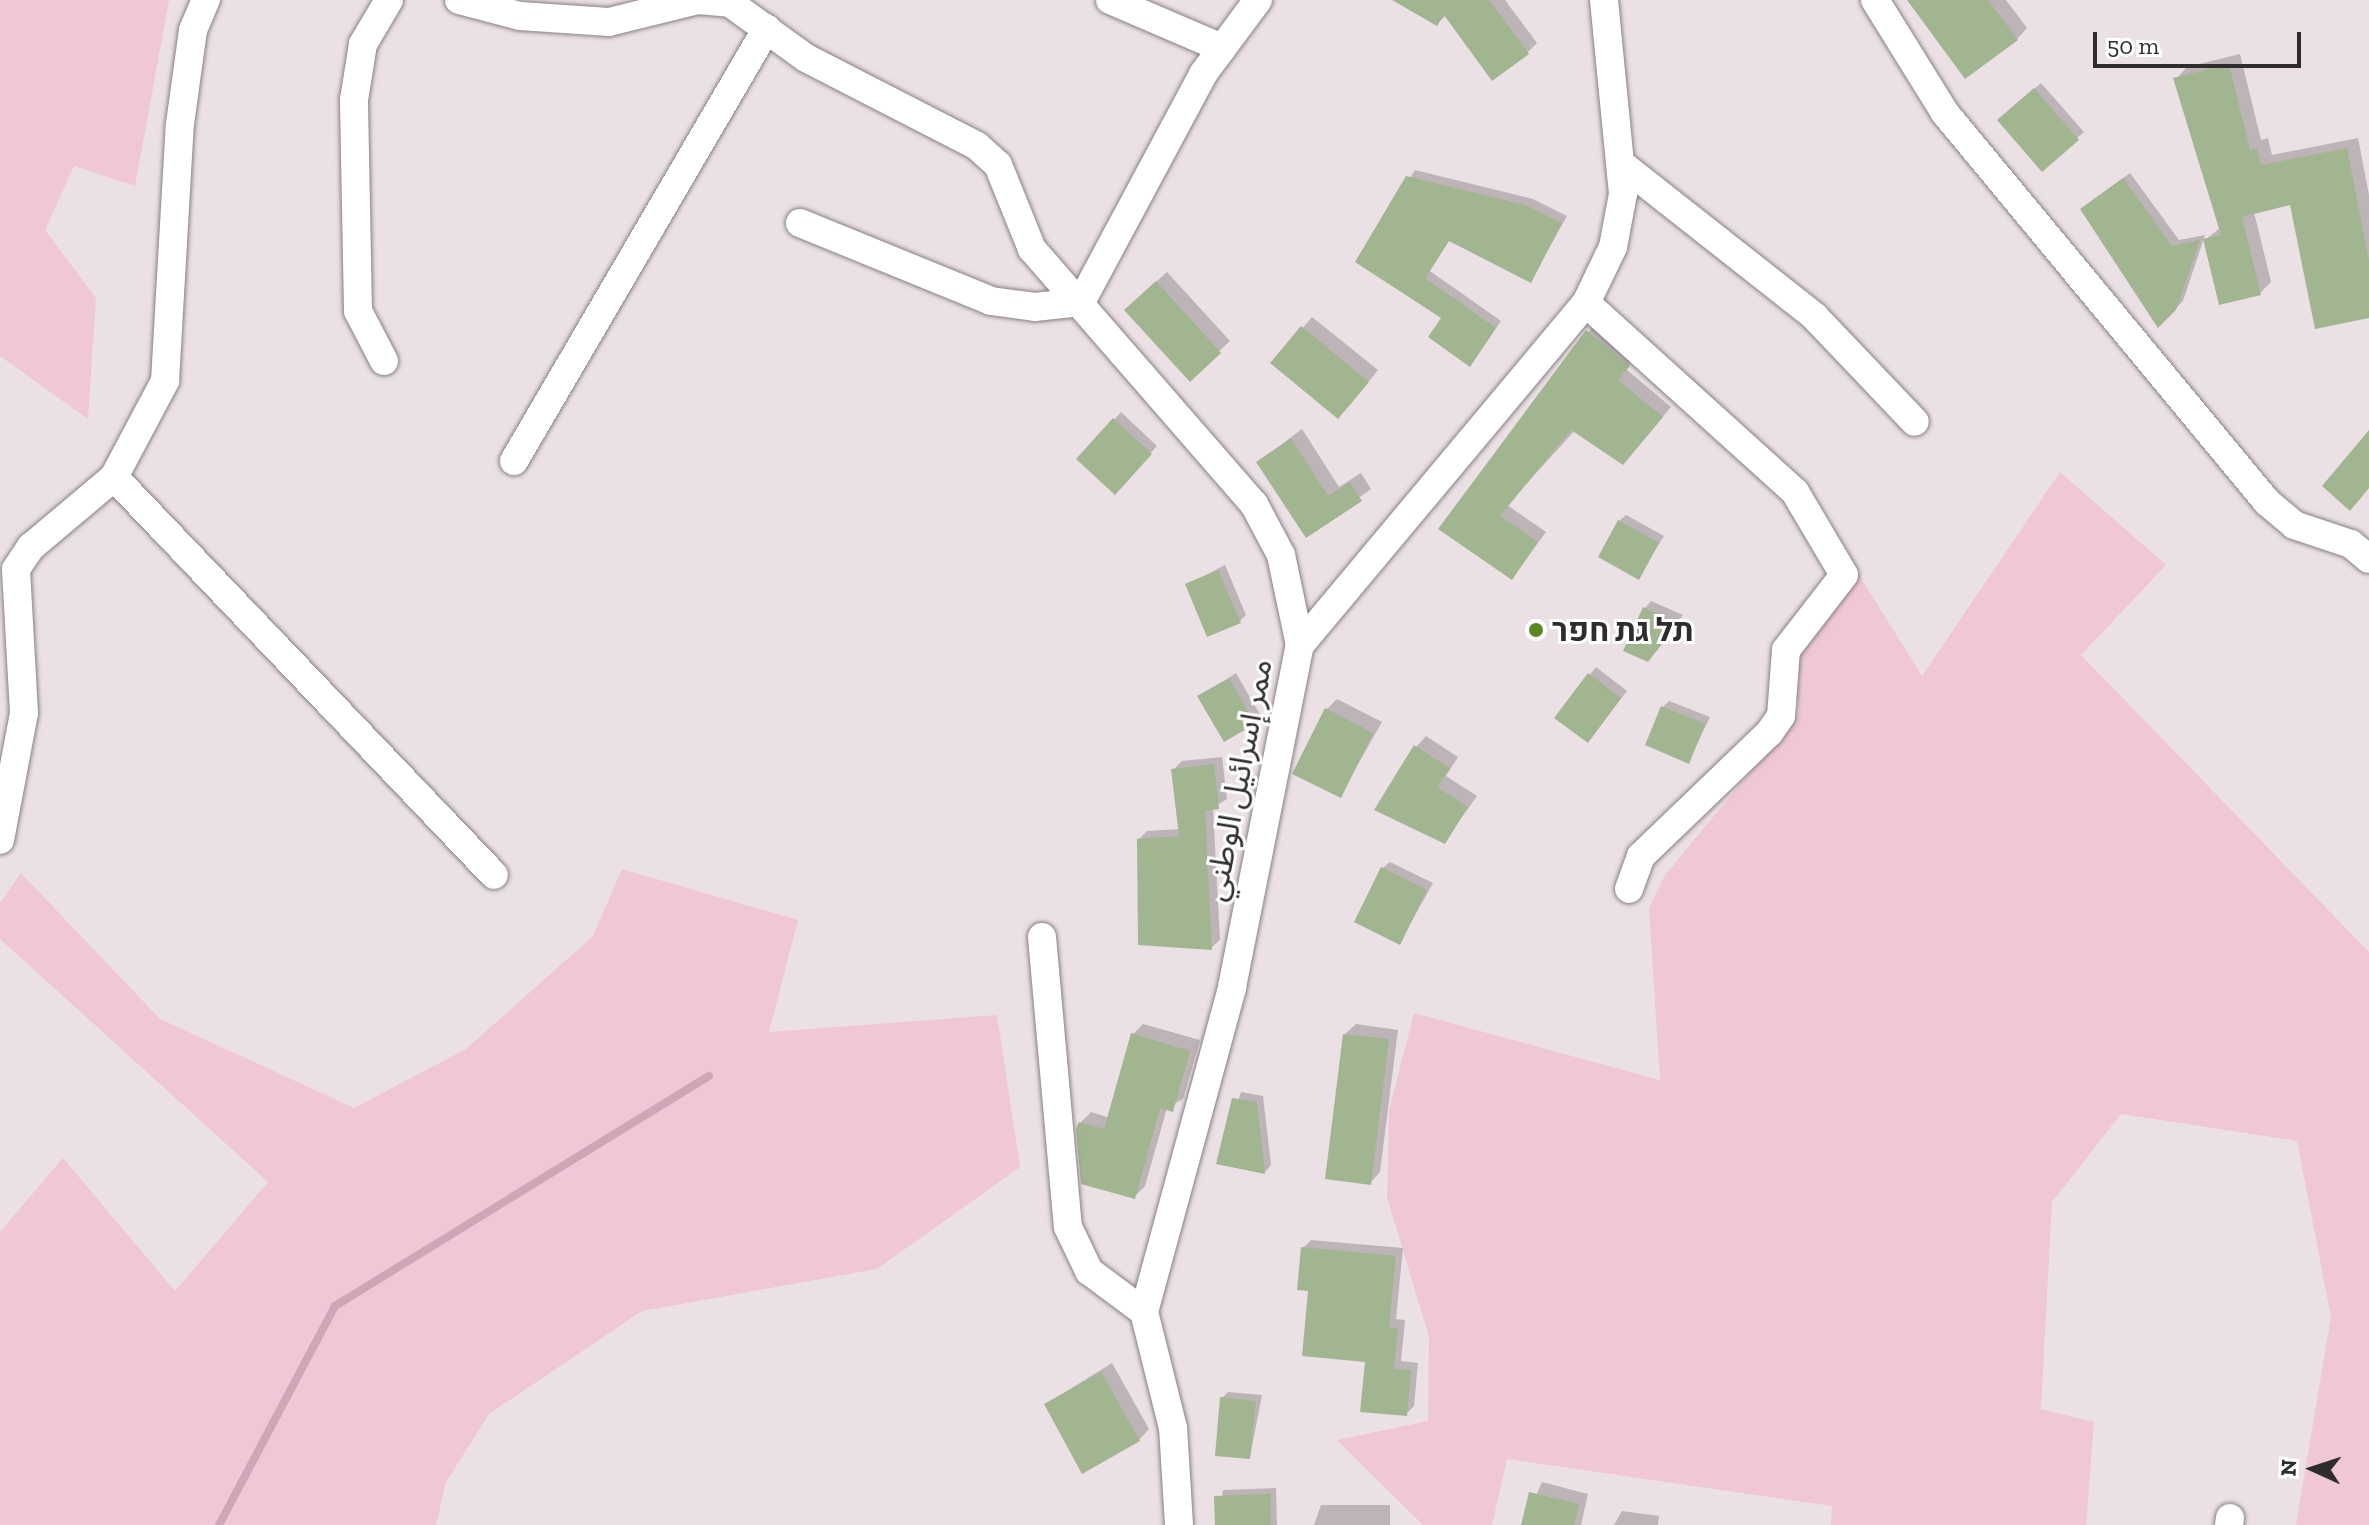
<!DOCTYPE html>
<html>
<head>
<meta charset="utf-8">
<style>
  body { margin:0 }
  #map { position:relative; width:2369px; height:1525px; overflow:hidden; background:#ebe1e5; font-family:"Zilla Slab","Noto Sans Arabic",Heebo,serif }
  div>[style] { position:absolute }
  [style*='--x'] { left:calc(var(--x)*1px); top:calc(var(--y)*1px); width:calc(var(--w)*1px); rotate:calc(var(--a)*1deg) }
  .green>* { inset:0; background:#efc7d7 }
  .shadow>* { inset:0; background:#0003 }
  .stream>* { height:8px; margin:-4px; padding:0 4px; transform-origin:4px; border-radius:4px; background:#d0a6b7 }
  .building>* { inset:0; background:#a1b591 }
  .roads { filter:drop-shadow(0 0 2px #898083) drop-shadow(0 0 2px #898083) }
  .minor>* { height:28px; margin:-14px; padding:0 14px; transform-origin:14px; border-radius:14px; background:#fff }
  .dots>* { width:22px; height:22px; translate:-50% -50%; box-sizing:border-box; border:4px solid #fff; border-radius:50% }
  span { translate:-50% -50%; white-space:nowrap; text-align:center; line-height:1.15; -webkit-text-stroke:6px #fff; paint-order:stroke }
  .poi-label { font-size:32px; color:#2f2c2d; font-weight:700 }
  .left { translate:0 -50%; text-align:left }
  .street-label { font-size:32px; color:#2f2c2d }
  .north { position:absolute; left:2273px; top:1429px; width:80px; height:80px; -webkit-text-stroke:6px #fff; paint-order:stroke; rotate:273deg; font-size:22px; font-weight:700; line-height:32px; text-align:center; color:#2f2c2d }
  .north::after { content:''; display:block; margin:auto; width:28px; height:36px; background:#2f2c2d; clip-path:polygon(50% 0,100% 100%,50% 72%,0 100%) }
  .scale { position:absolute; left:2093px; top:32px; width:208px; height:36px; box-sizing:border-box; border:4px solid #2f2c2d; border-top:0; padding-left:10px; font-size:24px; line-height:28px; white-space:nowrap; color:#2f2c2d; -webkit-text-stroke:6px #fff; paint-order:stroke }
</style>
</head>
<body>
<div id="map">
  <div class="green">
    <div style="clip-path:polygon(0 0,169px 0,135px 186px,74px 166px,45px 230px,96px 298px,88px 419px,0 356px)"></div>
    <div style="clip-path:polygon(2060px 472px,2166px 565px,2081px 655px,2369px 952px,2369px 1525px,2296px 1525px,2331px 1317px,2297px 1141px,2121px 1114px,2052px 1202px,2041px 1409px,2094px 1422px,2086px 1525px,1831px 1525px,1832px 1506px,1507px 1459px,1492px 1525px,1423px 1525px,1337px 1440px,1428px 1421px,1429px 1337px,1387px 1197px,1389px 1111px,1414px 1013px,1660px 1080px,1649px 908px,1665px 875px,1799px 713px,1794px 657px,1859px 575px,1922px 676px)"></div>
    <div style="clip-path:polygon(622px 869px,798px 920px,769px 1032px,997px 1015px,1020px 1167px,877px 1269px,642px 1311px,489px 1414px,446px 1482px,436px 1525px,0 1525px,0 1232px,63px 1158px,175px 1291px,268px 1182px,0 939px,0 903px,21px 873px,160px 1019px,354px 1108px,466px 1049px,593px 936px)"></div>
  </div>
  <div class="shadow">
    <div style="clip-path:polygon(1396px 0,1505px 0,1537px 43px,1527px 53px,1446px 15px,1437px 24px)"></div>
    <div style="clip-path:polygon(1910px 0,2006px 0,2027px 28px,2017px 39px)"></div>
    <div style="clip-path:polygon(2240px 54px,2261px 140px,2268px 138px,2272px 155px,2358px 138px,2369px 195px,2369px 316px,2292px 203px,2254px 212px,2271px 282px,2260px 293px,2205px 240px,2221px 227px,2176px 79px,2187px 67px)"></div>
    <div style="clip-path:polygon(2041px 83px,2084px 132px,2077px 138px,2006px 114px)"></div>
    <div style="clip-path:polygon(1415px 170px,1533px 199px,1567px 216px,1531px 280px,1450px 239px,1430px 271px,1501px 321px,1476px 357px,1443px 318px,1358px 262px)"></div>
    <div style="clip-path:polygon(2130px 173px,2179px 240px,2205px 235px,2183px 301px,2159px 325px,2089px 203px)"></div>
    <div style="clip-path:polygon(1167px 272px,1230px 341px,1190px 379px,1137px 299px)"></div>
    <div style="clip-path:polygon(1312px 317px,1378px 370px,1349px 406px,1273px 363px)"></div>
    <div style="clip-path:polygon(1596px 322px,1637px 356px,1626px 369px,1671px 407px,1632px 453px,1579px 426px,1507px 505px,1546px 532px,1512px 578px,1441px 529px)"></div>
    <div style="clip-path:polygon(1121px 412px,1157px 446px,1115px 492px,1079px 459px)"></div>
    <div style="clip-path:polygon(1302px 429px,1339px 487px,1361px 473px,1371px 489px,1307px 535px,1259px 462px)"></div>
    <div style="clip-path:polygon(1626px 515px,1664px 536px,1638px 578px,1619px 521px)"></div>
    <div style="clip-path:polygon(1225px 565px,1246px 615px,1239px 622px,1187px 585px)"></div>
    <div style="clip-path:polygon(1651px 601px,1683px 615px,1655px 653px,1645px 608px)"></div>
    <div style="clip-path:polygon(1596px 667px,1627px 691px,1594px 734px,1556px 718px)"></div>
    <div style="clip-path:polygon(1236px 673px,1261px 716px,1254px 723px,1200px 697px)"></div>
    <div style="clip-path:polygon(1337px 699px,1382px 722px,1340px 796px,1326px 710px)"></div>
    <div style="clip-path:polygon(1669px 701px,1710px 717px,1689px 761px,1663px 707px)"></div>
    <div style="clip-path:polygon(1426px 736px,1458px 757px,1446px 776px,1477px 796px,1444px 842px,1416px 747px)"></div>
    <div style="clip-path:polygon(1222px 757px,1227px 799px,1213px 808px,1220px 940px,1211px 948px,1139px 839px,1147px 831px,1181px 829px,1173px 770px,1182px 761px)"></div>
    <div style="clip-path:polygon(1390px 862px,1433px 883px,1400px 942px,1383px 868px)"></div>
    <div style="clip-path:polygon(1143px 1024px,1200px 1040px,1183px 1099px,1167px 1108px,1145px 1186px,1134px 1197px,1083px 1182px,1081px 1122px,1091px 1112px,1110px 1118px,1133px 1034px)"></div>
    <div style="clip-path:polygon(1356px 1024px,1398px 1030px,1380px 1172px,1370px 1183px,1345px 1034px)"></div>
    <div style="clip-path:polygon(1241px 1092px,1263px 1096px,1271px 1165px,1265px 1172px,1219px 1162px)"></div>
    <div style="clip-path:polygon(1311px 1240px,1403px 1248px,1396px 1319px,1405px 1320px,1401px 1361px,1418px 1363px,1414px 1406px,1406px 1414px,1303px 1248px)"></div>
    <div style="clip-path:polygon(1112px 1363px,1149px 1429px,1139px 1440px,1046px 1404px)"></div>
    <div style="clip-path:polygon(1228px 1392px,1262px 1395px,1250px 1457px,1222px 1398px)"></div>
    <div style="clip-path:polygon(1542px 1482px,1588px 1494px,1581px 1525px,1523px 1525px)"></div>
    <div style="clip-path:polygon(1276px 1488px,1277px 1525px,1217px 1525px,1223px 1490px)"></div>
    <div style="clip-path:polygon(1321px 1505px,1390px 1505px,1390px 1525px,1314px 1525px)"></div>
    <div style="clip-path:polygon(1622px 1511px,1659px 1516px,1658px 1525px,1614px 1525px)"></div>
  </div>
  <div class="stream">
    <div style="--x:219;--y:1525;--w:248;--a:-62.1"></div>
    <div style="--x:335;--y:1306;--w:439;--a:-31.6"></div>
  </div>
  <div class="building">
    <div style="clip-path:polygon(1392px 0,1489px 0,1529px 54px,1492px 81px,1444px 15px,1437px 26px)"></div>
    <div style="clip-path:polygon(1907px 0,1988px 0,2018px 40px,1965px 79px)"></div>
    <div style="clip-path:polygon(2229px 64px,2250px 150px,2257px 148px,2261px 165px,2347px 148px,2369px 261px,2369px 318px,2315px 329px,2290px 205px,2242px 217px,2261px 295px,2219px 305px,2203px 239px,2221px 235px,2173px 78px)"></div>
    <div style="clip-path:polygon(2034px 88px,2079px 140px,2042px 172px,1997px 120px)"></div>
    <div style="clip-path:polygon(1406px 176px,1525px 205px,1562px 223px,1531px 283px,1449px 241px,1425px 278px,1496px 328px,1470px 367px,1428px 337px,1441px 318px,1355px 262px)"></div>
    <div style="clip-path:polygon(2123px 178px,2172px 246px,2200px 240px,2176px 310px,2158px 328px,2080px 209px)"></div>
    <div style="clip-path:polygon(1156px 281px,1221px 353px,1190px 382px,1124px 310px)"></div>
    <div style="clip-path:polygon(1301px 326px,1369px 382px,1338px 419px,1270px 363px)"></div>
    <div style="clip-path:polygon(1586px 330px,1630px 366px,1618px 380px,1663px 417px,1623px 465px,1571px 430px,1500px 516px,1538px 542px,1512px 580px,1438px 529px)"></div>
    <div style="clip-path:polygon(1113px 418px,1152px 454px,1115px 495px,1076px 459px)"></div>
    <div style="clip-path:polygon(2369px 430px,2369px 488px,2350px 511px,2322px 486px)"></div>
    <div style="clip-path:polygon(1291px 438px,1328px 496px,1350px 482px,1362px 501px,1306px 538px,1256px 462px)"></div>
    <div style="clip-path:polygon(1618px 520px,1659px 543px,1639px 580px,1598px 557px)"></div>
    <div style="clip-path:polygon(1218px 570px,1241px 623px,1207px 637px,1185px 584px)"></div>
    <div style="clip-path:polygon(1643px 607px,1678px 623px,1648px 662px,1623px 651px)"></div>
    <div style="clip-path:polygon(1588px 673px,1621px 698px,1588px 743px,1554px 718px)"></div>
    <div style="clip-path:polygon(1229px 678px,1255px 724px,1224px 742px,1197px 696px)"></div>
    <div style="clip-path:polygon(1661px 706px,1705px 724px,1689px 764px,1645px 745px)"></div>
    <div style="clip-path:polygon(1325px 708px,1373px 733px,1341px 798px,1292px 774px)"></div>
    <div style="clip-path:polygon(1414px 745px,1450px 768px,1437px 787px,1468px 807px,1445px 844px,1374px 810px)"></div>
    <div style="clip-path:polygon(1214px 764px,1219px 809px,1205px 811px,1212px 950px,1138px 945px,1137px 839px,1179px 836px,1171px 769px)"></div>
    <div style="clip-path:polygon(1381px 867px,1427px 890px,1400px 945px,1354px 922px)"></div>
    <div style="clip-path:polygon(1131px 1033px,1190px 1051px,1173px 1112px,1160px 1108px,1135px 1199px,1081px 1184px,1076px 1129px,1079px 1122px,1104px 1129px)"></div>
    <div style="clip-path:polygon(1343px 1034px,1389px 1039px,1371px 1185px,1325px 1179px)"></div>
    <div style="clip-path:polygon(1232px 1098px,1257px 1102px,1265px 1174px,1216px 1164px)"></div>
    <div style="clip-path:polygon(1301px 1247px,1396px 1256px,1389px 1327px,1398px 1328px,1394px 1369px,1411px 1370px,1407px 1416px,1360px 1412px,1365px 1362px,1302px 1356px,1308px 1291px,1297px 1290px)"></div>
    <div style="clip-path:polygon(1101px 1372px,1140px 1441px,1082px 1474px,1044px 1404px)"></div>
    <div style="clip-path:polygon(1220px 1397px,1256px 1401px,1250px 1459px,1215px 1456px)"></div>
    <div style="clip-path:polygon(1529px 1492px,1579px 1504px,1574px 1525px,1521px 1525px)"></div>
    <div style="clip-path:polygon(1270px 1494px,1271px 1525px,1215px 1525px,1214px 1496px)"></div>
  </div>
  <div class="roads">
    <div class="minor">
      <div style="--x:459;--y:0;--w:63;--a:14.7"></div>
      <div style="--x:520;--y:16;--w:89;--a:3.9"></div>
      <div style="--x:609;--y:22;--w:92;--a:-13.9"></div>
      <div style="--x:698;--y:0;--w:32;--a:5"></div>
      <div style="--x:730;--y:3;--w:94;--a:35.9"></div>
      <div style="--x:806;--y:58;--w:192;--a:27.2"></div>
      <div style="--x:977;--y:146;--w:28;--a:42"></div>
      <div style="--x:998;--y:165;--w:91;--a:68"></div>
      <div style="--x:1032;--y:249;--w:338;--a:49"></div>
      <div style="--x:1254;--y:504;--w:58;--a:62.1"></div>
      <div style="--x:1281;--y:555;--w:92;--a:78.1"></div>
      <div style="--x:1110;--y:0;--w:122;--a:23.2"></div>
      <div style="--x:1875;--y:0;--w:133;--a:58.2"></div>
      <div style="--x:1945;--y:113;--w:505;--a:50.38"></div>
      <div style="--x:2267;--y:502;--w:35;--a:40"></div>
      <div style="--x:2294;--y:525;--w:60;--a:18.4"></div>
      <div style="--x:2351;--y:544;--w:23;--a:40"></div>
      <div style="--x:1621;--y:164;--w:246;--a:38.2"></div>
      <div style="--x:1814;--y:316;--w:146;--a:46.4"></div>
      <div style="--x:800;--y:223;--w:206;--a:22.2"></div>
      <div style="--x:991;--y:301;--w:44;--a:7.8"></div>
      <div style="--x:1035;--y:307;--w:46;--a:-6.2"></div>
      <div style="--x:1081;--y:302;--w:259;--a:-61.8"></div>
      <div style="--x:1203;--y:74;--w:92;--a:-53.4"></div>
      <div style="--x:1586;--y:303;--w:282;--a:42.1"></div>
      <div style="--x:1795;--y:492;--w:96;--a:59.4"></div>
      <div style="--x:1844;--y:575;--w:95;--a:127.7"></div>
      <div style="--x:1786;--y:650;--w:66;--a:94.3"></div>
      <div style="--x:1781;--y:716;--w:21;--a:125"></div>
      <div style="--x:1769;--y:733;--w:178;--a:136.1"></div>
      <div style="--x:1641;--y:856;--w:35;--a:110"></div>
      <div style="--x:384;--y:361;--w:56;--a:-117.5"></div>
      <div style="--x:358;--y:311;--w:211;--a:-91.1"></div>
      <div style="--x:354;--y:100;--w:57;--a:-80.9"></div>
      <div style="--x:363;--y:44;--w:51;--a:-59.4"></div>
      <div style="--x:514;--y:461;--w:501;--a:-59.7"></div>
      <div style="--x:114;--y:477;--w:550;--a:46.33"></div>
      <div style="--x:0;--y:840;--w:129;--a:-79.3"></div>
      <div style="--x:24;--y:713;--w:144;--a:-93.2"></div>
      <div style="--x:16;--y:569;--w:27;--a:-56"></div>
      <div style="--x:31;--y:547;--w:109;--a:-40.1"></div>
      <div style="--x:114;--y:477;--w:109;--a:-62"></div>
      <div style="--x:165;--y:381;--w:257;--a:-86.7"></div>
      <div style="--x:180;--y:124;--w:95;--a:-82.1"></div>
      <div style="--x:193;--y:30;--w:33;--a:-67"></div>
      <div style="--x:1042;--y:937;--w:291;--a:84.9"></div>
      <div style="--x:1068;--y:1227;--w:49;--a:64.5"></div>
      <div style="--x:1089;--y:1271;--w:69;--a:36.7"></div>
      <div style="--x:1179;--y:1525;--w:97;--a:-93.5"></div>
      <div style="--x:1173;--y:1428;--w:120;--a:-104"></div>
      <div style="--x:1144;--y:1312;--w:337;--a:-74.8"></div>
      <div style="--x:1232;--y:987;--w:349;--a:-78.8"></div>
      <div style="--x:1300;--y:645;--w:446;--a:-50.1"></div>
      <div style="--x:1586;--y:303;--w:62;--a:-64.3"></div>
      <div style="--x:1613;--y:247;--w:54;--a:-79.3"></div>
      <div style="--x:1623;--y:194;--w:195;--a:-95.6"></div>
      <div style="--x:2229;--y:1525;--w:7;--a:-82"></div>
    </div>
  </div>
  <div class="dots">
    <div style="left:1536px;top:630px;background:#57891e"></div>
  </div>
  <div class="poi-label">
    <span class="left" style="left:1552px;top:630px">תל גת חפר</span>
  </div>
  <div class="street-label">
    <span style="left:1238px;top:780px;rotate:-79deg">ممر إسرائيل الوطني</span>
  </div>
  <div class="north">N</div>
  <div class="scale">50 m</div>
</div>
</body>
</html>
